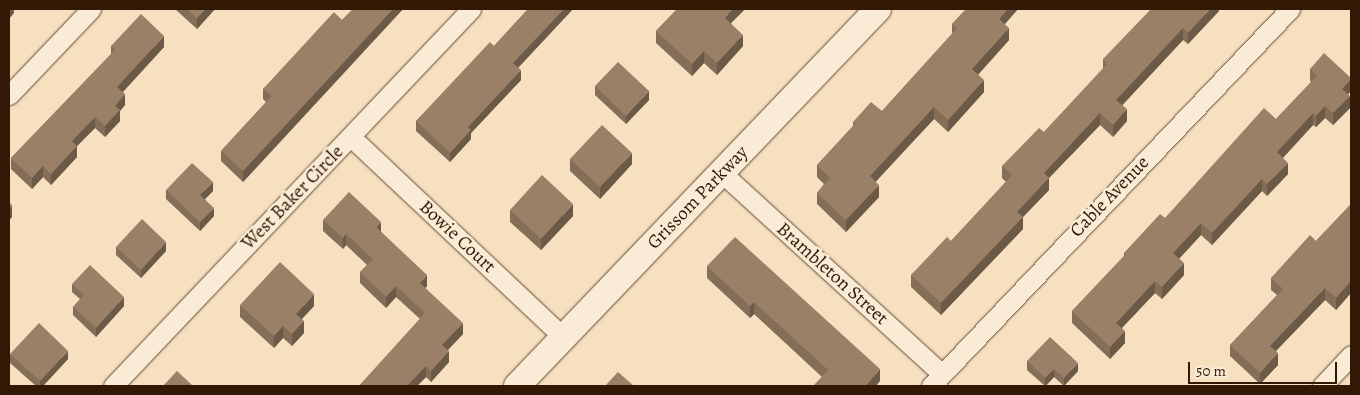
<!DOCTYPE html>
<html>
<head>
<meta charset="utf-8">
<style>
  body { margin:0 }
  #map { position:relative; width:1360px; height:395px; overflow:hidden; background:#f6e0bf; font-family:Alegreya,serif }
  div>[style] { position:absolute }
  [style*='--x'] { left:calc(var(--x)*1px); top:calc(var(--y)*1px); width:calc(var(--w)*1px); rotate:calc(var(--a)*1deg) }
  .roads { filter:drop-shadow(0 0 1px #644a34) drop-shadow(0 0 1px #644a34) }
  .minor>* { height:19px; margin:-9.5px; padding:0 9.5px; transform-origin:9.5px; border-radius:9.5px; background:#f9ebd5 }
  .secondary>* { height:26px; margin:-13px; padding:0 13px; transform-origin:13px; border-radius:13px; background:#f9ebd5 }
  .wall>* { inset:0; background:#846e58 }
  .shaded-wall>* { inset:0; background:#6b5a47 }
  .building>* { inset:0; background:#998066 }
  span { translate:-50% -50%; white-space:nowrap; text-align:center; line-height:1.15; -webkit-text-stroke:5px #f9ebd5; paint-order:stroke }
  .street-label { font-size:19px; color:#341806 }
  .frame { position:absolute; inset:0; border:10px solid #341806; pointer-events:none }
  .scale { position:absolute; left:1188px; top:362px; width:149px; height:22px; box-sizing:border-box; border:2px solid #341806; border-top:0; padding-left:6px; font-size:15px; line-height:18px; white-space:nowrap; color:#341806; -webkit-text-stroke:4px #f9ebd5; paint-order:stroke }
</style>
</head>
<body>
<div id="map">
  <div class="roads">
    <div class="minor">
      <div style="--x:9;--y:95;--w:119;--a:-46.4"></div>
      <div style="--x:351;--y:137;--w:291;--a:43.3"></div>
      <div style="--x:722;--y:173;--w:298;--a:42.4"></div>
      <div style="--x:113;--y:386;--w:520;--a:-46.48"></div>
      <div style="--x:931;--y:386;--w:521;--a:-46.4"></div>
      <div style="--x:1322;--y:386;--w:42;--a:-46.9"></div>
    </div>
    <div class="secondary">
      <div style="--x:517;--y:386;--w:522;--a:-46.24"></div>
    </div>
  </div>
  <div class="wall">
    <div style="clip-path:polygon(175px 9px,215px 9px,197px 29px)"></div>
    <div style="clip-path:polygon(353px 9px,403px 9px,243px 182px,221px 161px,221px 151px,266px 102px,263px 99px,263px 89px,342px 20px)"></div>
    <div style="clip-path:polygon(528px 9px,573px 9px,518px 68px,521px 80px,471px 133px,471px 139px,450px 162px,416px 131px,416px 121px,494px 46px)"></div>
    <div style="clip-path:polygon(677px 9px,745px 9px,731px 23px,743px 46px,717px 75px,704px 63px,692px 76px,656px 43px,656px 31px)"></div>
    <div style="clip-path:polygon(966px 9px,1018px 9px,1004px 24px,1009px 40px,978px 75px,984px 92px,948px 132px,934px 119px,875px 181px,879px 197px,846px 232px,817px 204px,817px 193px,824px 184px,817px 177px,817px 165px,853px 126px,853px 122px,882px 111px,952px 34px,952px 24px)"></div>
    <div style="clip-path:polygon(1219px 9px,1219px 11px,1188px 44px,1183px 40px,1122px 105px,1127px 121px,1113px 137px,1100px 125px,1049px 178px,1049px 190px,1023px 217px,1023px 229px,941px 315px,911px 287px,911px 275px,951px 241px,1006px 182px,1002px 178px,1002px 166px,1044px 132px,1103px 69px,1103px 59px)"></div>
    <div style="clip-path:polygon(111px 46px,164px 47px,123px 92px,125px 105px,120px 111px,120px 121px,105px 137px,95px 128px,77px 146px,77px 157px,51px 185px,43px 177px,32px 189px,11px 169px,11px 158px,111px 54px)"></div>
    <div style="clip-path:polygon(1310px 69px,1351px 78px,1351px 91px,1348px 94px,1350px 108px,1333px 125px,1325px 118px,1316px 127px,1313px 125px,1283px 158px,1288px 174px,1267px 196px,1262px 191px,1212px 245px,1201px 235px,1179px 259px,1184px 275px,1162px 299px,1155px 293px,1122px 328px,1125px 343px,1110px 359px,1072px 323px,1072px 311px,1124px 256px,1124px 253px,1165px 218px,1276px 119px,1311px 82px,1310px 80px)"></div>
    <div style="clip-path:polygon(595px 86px,649px 100px,626px 124px,595px 95px)"></div>
    <div style="clip-path:polygon(570px 159px,632px 164px,600px 199px,570px 171px)"></div>
    <div style="clip-path:polygon(166px 190px,213px 191px,205px 199px,214px 216px,200px 231px,166px 199px)"></div>
    <div style="clip-path:polygon(1351px 204px,1351px 293px,1336px 310px,1325px 300px,1276px 351px,1278px 365px,1260px 384px,1230px 356px,1230px 345px,1277px 295px,1271px 290px,1271px 278px,1316px 241px)"></div>
    <div style="clip-path:polygon(510px 210px,573px 216px,541px 250px,510px 222px)"></div>
    <div style="clip-path:polygon(323px 220px,381px 232px,427px 286px,425px 288px,463px 334px,448px 350px,449px 362px,431px 382px,426px 377px,417px 386px,359px 386px,420px 319px,396px 297px,386px 308px,360px 283px,360px 272px,367px 265px,346px 245px,343px 249px,323px 231px)"></div>
    <div style="clip-path:polygon(116px 247px,166px 251px,141px 278px,116px 255px)"></div>
    <div style="clip-path:polygon(707px 266px,880px 381px,822px 377px,754px 314px,750px 318px,707px 278px)"></div>
    <div style="clip-path:polygon(72px 284px,124px 306px,96px 337px,73px 315px,73px 307px,80px 299px,72px 292px)"></div>
    <div style="clip-path:polygon(240px 305px,314px 306px,302px 319px,304px 333px,292px 346px,283px 338px,274px 348px,240px 317px)"></div>
    <div style="clip-path:polygon(10px 354px,68px 359px,43px 386px,36px 386px,10px 363px)"></div>
    <div style="clip-path:polygon(1027px 361px,1078px 371px,1064px 386px,1054px 377px,1046px 386px,1045px 386px,1027px 370px)"></div>
  </div>
  <div class="shaded-wall">
    <div style="clip-path:polygon(9px 9px,14px 9px,14px 13px,9px 19px)"></div>
    <div style="clip-path:polygon(206px 9px,215px 9px,197px 29px,197px 18px)"></div>
    <div style="clip-path:polygon(393px 9px,403px 9px,243px 182px,243px 171px)"></div>
    <div style="clip-path:polygon(564px 9px,573px 9px,513px 73px,513px 63px)"></div>
    <div style="clip-path:polygon(733px 9px,745px 9px,725px 29px,725px 18px)"></div>
    <div style="clip-path:polygon(1008px 9px,1018px 9px,999px 31px,999px 19px)"></div>
    <div style="clip-path:polygon(1210px 9px,1219px 9px,1219px 11px,1188px 44px,1188px 33px)"></div>
    <div style="clip-path:polygon(1009px 28px,1009px 40px,972px 81px,972px 69px)"></div>
    <div style="clip-path:polygon(1183px 28px,1183px 40px,1116px 112px,1116px 100px)"></div>
    <div style="clip-path:polygon(743px 35px,743px 46px,717px 75px,717px 63px)"></div>
    <div style="clip-path:polygon(164px 36px,164px 47px,117px 98px,117px 87px)"></div>
    <div style="clip-path:polygon(704px 51px,704px 63px,692px 76px,692px 64px)"></div>
    <div style="clip-path:polygon(521px 70px,521px 80px,471px 133px,471px 139px,450px 162px,450px 153px,468px 127px)"></div>
    <div style="clip-path:polygon(1351px 79px,1351px 91px,1342px 101px,1342px 89px)"></div>
    <div style="clip-path:polygon(984px 80px,984px 92px,948px 132px,948px 120px)"></div>
    <div style="clip-path:polygon(649px 91px,649px 100px,626px 124px,626px 116px)"></div>
    <div style="clip-path:polygon(125px 94px,125px 105px,120px 111px,120px 121px,105px 137px,105px 126px,115px 106px)"></div>
    <div style="clip-path:polygon(1350px 96px,1350px 108px,1333px 125px,1333px 113px)"></div>
    <div style="clip-path:polygon(1325px 106px,1325px 118px,1316px 127px,1316px 116px)"></div>
    <div style="clip-path:polygon(934px 107px,934px 119px,870px 188px,870px 176px)"></div>
    <div style="clip-path:polygon(1127px 109px,1127px 121px,1113px 137px,1113px 125px)"></div>
    <div style="clip-path:polygon(1100px 113px,1100px 125px,1049px 178px,1049px 190px,1023px 217px,1023px 229px,941px 315px,941px 303px,1017px 212px,1044px 173px)"></div>
    <div style="clip-path:polygon(1313px 113px,1313px 125px,1277px 164px,1277px 152px)"></div>
    <div style="clip-path:polygon(95px 117px,95px 128px,77px 146px,77px 157px,51px 185px,51px 174px,72px 141px)"></div>
    <div style="clip-path:polygon(632px 153px,632px 164px,600px 199px,600px 187px)"></div>
    <div style="clip-path:polygon(1288px 163px,1288px 174px,1267px 196px,1267px 184px)"></div>
    <div style="clip-path:polygon(43px 166px,43px 177px,32px 189px,32px 178px)"></div>
    <div style="clip-path:polygon(1262px 179px,1262px 191px,1212px 245px,1212px 233px)"></div>
    <div style="clip-path:polygon(213px 182px,213px 191px,200px 204px,200px 195px)"></div>
    <div style="clip-path:polygon(879px 185px,879px 197px,846px 232px,846px 220px)"></div>
    <div style="clip-path:polygon(573px 204px,573px 216px,541px 250px,541px 239px)"></div>
    <div style="clip-path:polygon(12px 205px,12px 217px,9px 221px,9px 209px)"></div>
    <div style="clip-path:polygon(214px 208px,214px 216px,200px 231px,200px 222px)"></div>
    <div style="clip-path:polygon(381px 222px,381px 233px,376px 227px)"></div>
    <div style="clip-path:polygon(1201px 223px,1201px 235px,1173px 265px,1173px 253px)"></div>
    <div style="clip-path:polygon(346px 234px,346px 245px,343px 249px,343px 238px)"></div>
    <div style="clip-path:polygon(166px 242px,166px 251px,141px 278px,141px 270px)"></div>
    <div style="clip-path:polygon(1184px 263px,1184px 275px,1162px 299px,1162px 287px)"></div>
    <div style="clip-path:polygon(427px 275px,427px 286px,420px 294px,420px 283px)"></div>
    <div style="clip-path:polygon(1155px 281px,1155px 293px,1116px 334px,1116px 323px)"></div>
    <div style="clip-path:polygon(1351px 281px,1351px 293px,1336px 310px,1336px 298px)"></div>
    <div style="clip-path:polygon(396px 286px,396px 297px,386px 308px,386px 297px)"></div>
    <div style="clip-path:polygon(1325px 288px,1325px 300px,1270px 357px,1270px 346px)"></div>
    <div style="clip-path:polygon(314px 294px,314px 306px,296px 325px,296px 314px)"></div>
    <div style="clip-path:polygon(124px 297px,124px 306px,96px 337px,96px 328px)"></div>
    <div style="clip-path:polygon(754px 302px,754px 314px,750px 318px,750px 306px)"></div>
    <div style="clip-path:polygon(304px 321px,304px 333px,292px 346px,292px 334px)"></div>
    <div style="clip-path:polygon(463px 323px,463px 334px,442px 356px,442px 345px)"></div>
    <div style="clip-path:polygon(283px 326px,283px 338px,274px 348px,274px 336px)"></div>
    <div style="clip-path:polygon(1125px 331px,1125px 343px,1110px 359px,1110px 347px)"></div>
    <div style="clip-path:polygon(68px 351px,68px 359px,43px 386px,40px 386px,40px 381px)"></div>
    <div style="clip-path:polygon(449px 351px,449px 362px,431px 382px,431px 371px)"></div>
    <div style="clip-path:polygon(1278px 353px,1278px 365px,1260px 384px,1260px 373px)"></div>
    <div style="clip-path:polygon(1078px 363px,1078px 371px,1064px 386px,1064px 378px)"></div>
    <div style="clip-path:polygon(426px 366px,426px 377px,417px 386px,407px 386px)"></div>
    <div style="clip-path:polygon(880px 369px,880px 381px,876px 386px,865px 386px)"></div>
    <div style="clip-path:polygon(1054px 369px,1054px 377px,1045px 386px,1045px 378px)"></div>
  </div>
  <div class="building">
    <div style="clip-path:polygon(186px 9px,206px 9px,197px 18px)"></div>
    <div style="clip-path:polygon(353px 9px,393px 9px,243px 171px,221px 151px,272px 96px,263px 89px,334px 12px,342px 20px)"></div>
    <div style="clip-path:polygon(528px 9px,564px 9px,513px 63px,521px 70px,468px 127px,471px 130px,450px 153px,416px 121px,490px 42px,494px 46px)"></div>
    <div style="clip-path:polygon(677px 9px,733px 9px,725px 18px,743px 35px,717px 63px,704px 51px,692px 64px,656px 31px)"></div>
    <div style="clip-path:polygon(966px 9px,1008px 9px,999px 19px,1009px 28px,972px 69px,984px 80px,948px 120px,934px 107px,870px 176px,879px 185px,846px 220px,817px 193px,830px 178px,817px 165px,855px 124px,853px 122px,871px 102px,882px 111px,957px 28px,952px 24px)"></div>
    <div style="clip-path:polygon(1151px 9px,1210px 9px,1188px 33px,1183px 28px,1116px 100px,1127px 109px,1113px 125px,1100px 113px,1044px 173px,1049px 178px,1017px 212px,1023px 217px,941px 303px,911px 275px,947px 237px,951px 241px,1012px 175px,1002px 166px,1039px 128px,1044px 132px,1107px 64px,1103px 59px)"></div>
    <div style="clip-path:polygon(141px 14px,164px 36px,117px 87px,125px 94px,115px 106px,120px 110px,105px 126px,95px 117px,72px 141px,77px 146px,51px 174px,43px 166px,32px 178px,11px 158px,115px 50px,111px 46px)"></div>
    <div style="clip-path:polygon(1324px 53px,1351px 78px,1351px 79px,1342px 89px,1350px 96px,1333px 113px,1325px 106px,1316px 116px,1313px 113px,1277px 152px,1288px 163px,1267px 184px,1262px 179px,1212px 233px,1201px 223px,1173px 253px,1184px 263px,1162px 287px,1155px 281px,1116px 323px,1125px 331px,1110px 347px,1072px 311px,1126px 254px,1124px 253px,1160px 214px,1165px 218px,1264px 108px,1276px 119px,1317px 76px,1310px 69px)"></div>
    <div style="clip-path:polygon(618px 62px,649px 91px,626px 116px,595px 86px)"></div>
    <div style="clip-path:polygon(602px 125px,632px 153px,600px 187px,570px 159px)"></div>
    <div style="clip-path:polygon(192px 163px,213px 182px,200px 195px,214px 208px,200px 222px,166px 190px)"></div>
    <div style="clip-path:polygon(542px 175px,573px 204px,541px 239px,510px 210px)"></div>
    <div style="clip-path:polygon(349px 192px,381px 222px,376px 227px,427px 275px,420px 283px,463px 323px,442px 345px,449px 351px,431px 371px,426px 366px,407px 386px,359px 386px,425px 313px,396px 286px,386px 297px,360px 272px,373px 259px,346px 234px,343px 238px,323px 220px)"></div>
    <div style="clip-path:polygon(9px 202px,12px 205px,9px 209px)"></div>
    <div style="clip-path:polygon(1351px 204px,1351px 281px,1336px 298px,1325px 288px,1270px 346px,1278px 353px,1260px 373px,1230px 345px,1283px 289px,1271px 278px,1310px 235px,1316px 241px)"></div>
    <div style="clip-path:polygon(142px 219px,166px 242px,141px 270px,116px 247px)"></div>
    <div style="clip-path:polygon(735px 237px,880px 369px,865px 386px,813px 386px,828px 370px,754px 302px,750px 306px,707px 266px)"></div>
    <div style="clip-path:polygon(280px 262px,314px 294px,296px 314px,304px 321px,292px 334px,283px 326px,274px 336px,240px 305px)"></div>
    <div style="clip-path:polygon(90px 265px,124px 297px,96px 328px,73px 307px,84px 295px,72px 284px)"></div>
    <div style="clip-path:polygon(39px 323px,68px 351px,40px 381px,10px 354px)"></div>
    <div style="clip-path:polygon(1050px 337px,1078px 363px,1064px 378px,1054px 369px,1045px 378px,1027px 361px)"></div>
    <div style="clip-path:polygon(177px 371px,193px 386px,163px 386px)"></div>
    <div style="clip-path:polygon(618px 372px,634px 386px,605px 386px)"></div>
  </div>
  <div class="street-label">
    <span style="left:1110px;top:197px;rotate:-46deg">Cable Avenue</span>
    <span style="left:293px;top:198px;rotate:-46deg">West Baker Circle</span>
    <span style="left:698px;top:198px;rotate:-46deg">Grissom Parkway</span>
    <span style="left:457px;top:237px;rotate:43deg">Bowie Court</span>
    <span style="left:832px;top:274px;rotate:42deg">Brambleton Street</span>
  </div>
  <div class="frame"></div>
  <div class="scale">50 m</div>
</div>
</body>
</html>
